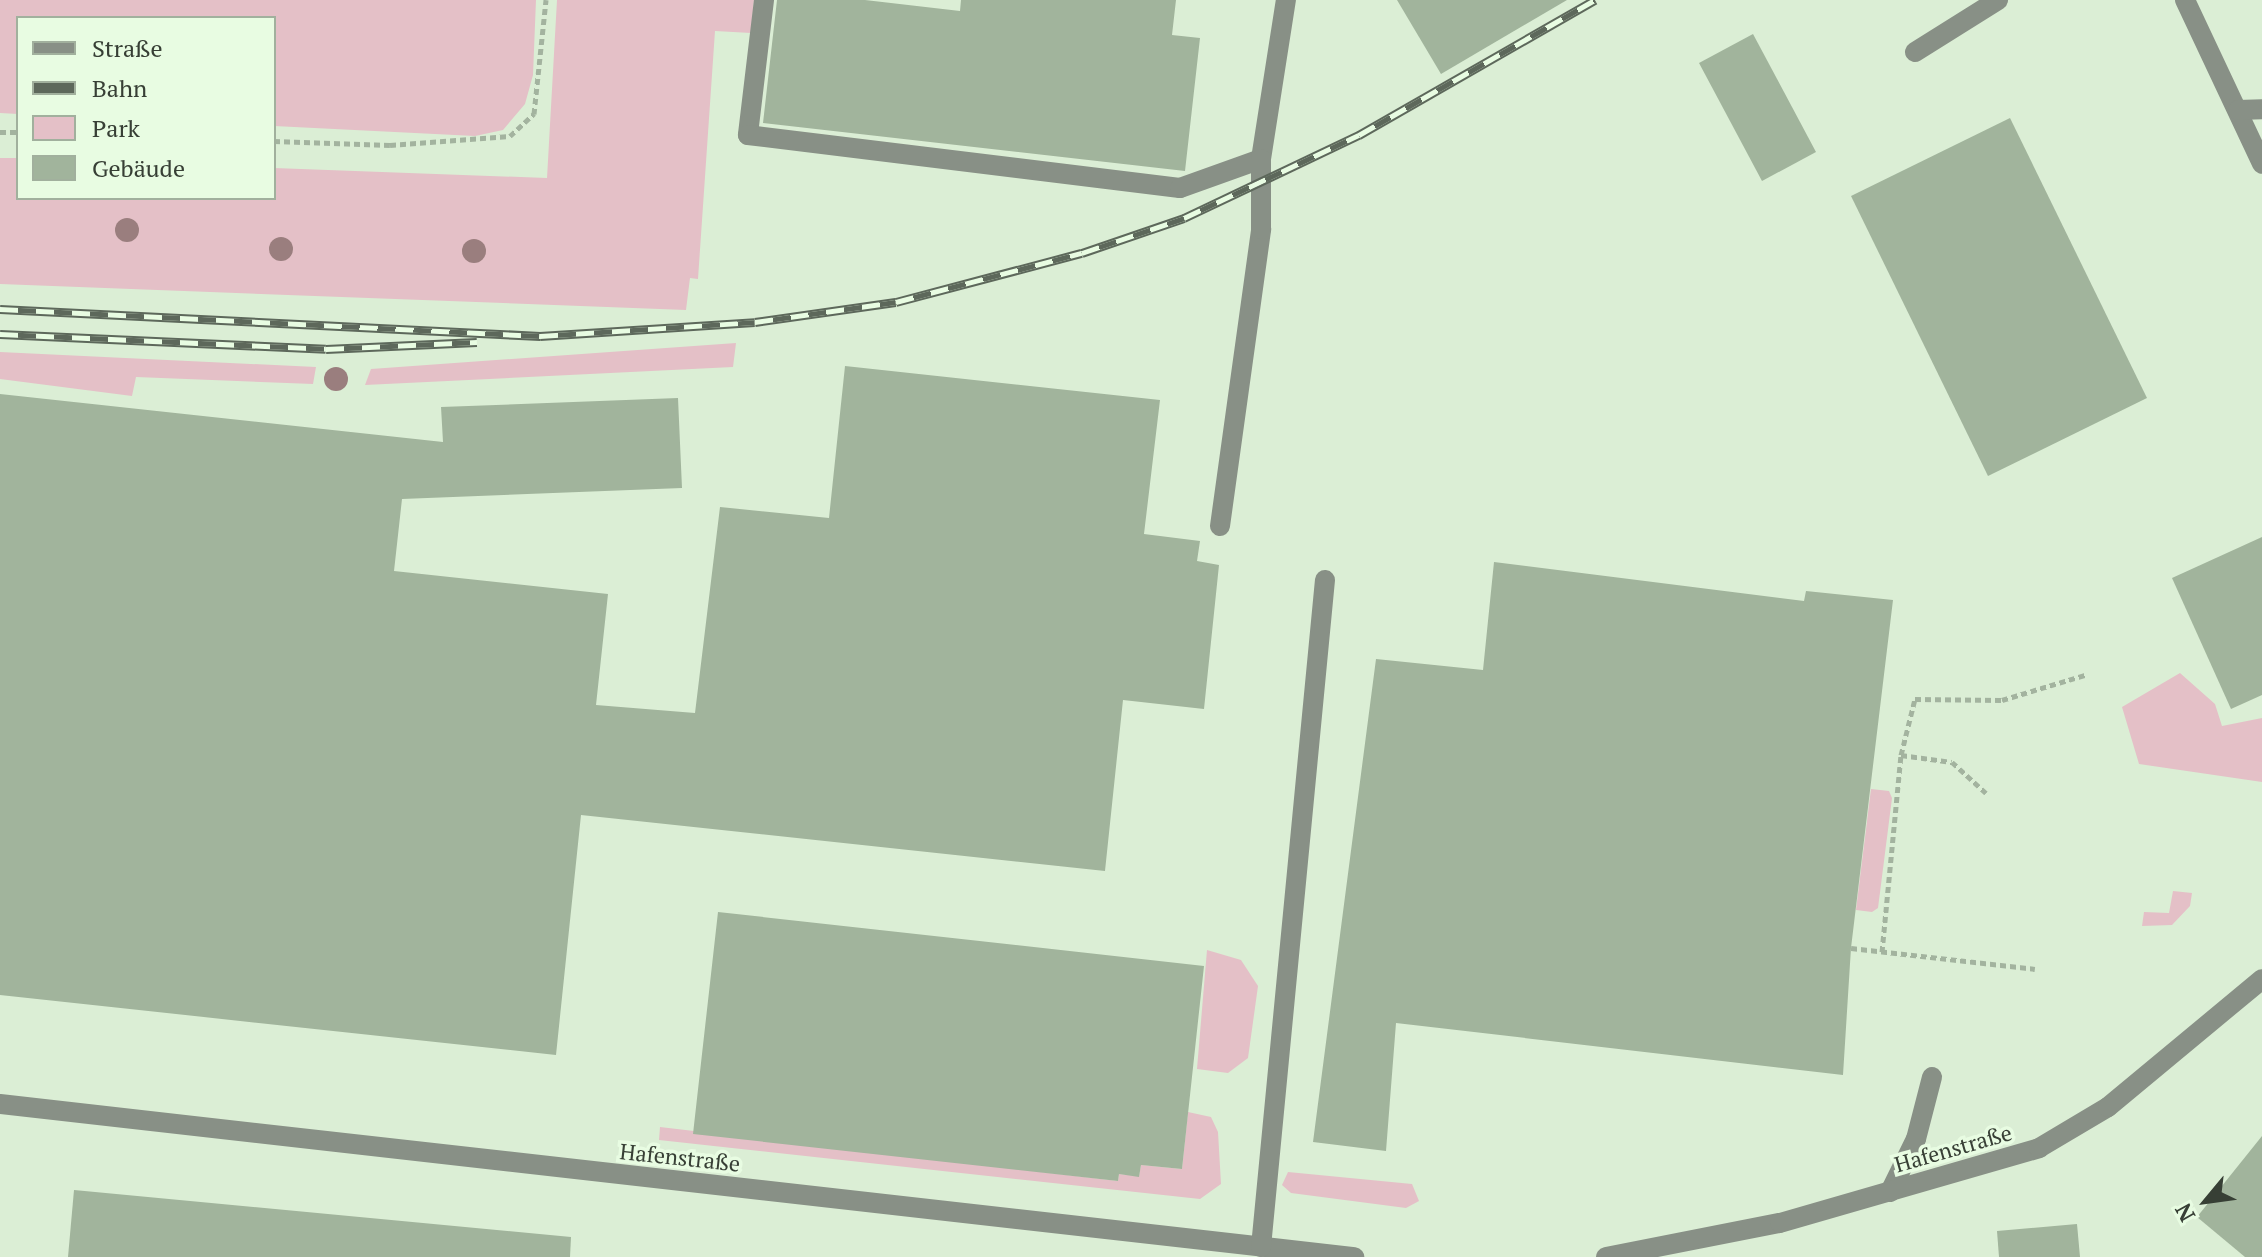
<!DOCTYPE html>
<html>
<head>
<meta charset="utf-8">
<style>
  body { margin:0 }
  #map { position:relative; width:2262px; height:1257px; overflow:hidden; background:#dbeed5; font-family:"PT Serif",serif }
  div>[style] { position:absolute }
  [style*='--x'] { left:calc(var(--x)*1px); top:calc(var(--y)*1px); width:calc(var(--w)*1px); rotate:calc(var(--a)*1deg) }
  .green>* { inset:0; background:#e4c0c7 }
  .building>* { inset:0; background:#a1b49c }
  .path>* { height:5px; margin-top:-2.5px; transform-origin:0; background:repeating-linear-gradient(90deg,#a3b39f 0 6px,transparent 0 10px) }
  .minor>* { height:20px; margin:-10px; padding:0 10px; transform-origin:10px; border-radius:10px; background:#889086 }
  .rail>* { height:9px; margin-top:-4.5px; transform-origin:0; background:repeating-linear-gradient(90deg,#e8fce2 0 18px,#5d685b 0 36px); box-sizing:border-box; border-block:2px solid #5d685b }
  .trees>* { width:24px; height:24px; margin:-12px; border-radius:50%; background:#9a7e7e }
  span { translate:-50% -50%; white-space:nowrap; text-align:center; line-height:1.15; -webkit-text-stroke:7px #e8fce2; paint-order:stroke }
  .street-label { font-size:22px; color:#373f35 }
  .legend { position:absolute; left:16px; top:16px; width:260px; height:184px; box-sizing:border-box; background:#e8fce2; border:2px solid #a1b09d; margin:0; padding:10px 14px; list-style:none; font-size:24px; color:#373f35 }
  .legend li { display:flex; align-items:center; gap:16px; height:40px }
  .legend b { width:40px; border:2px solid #a1b09d }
  .north { position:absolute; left:2166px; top:1161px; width:80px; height:80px; -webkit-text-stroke:6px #e8fce2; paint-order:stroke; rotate:241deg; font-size:22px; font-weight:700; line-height:32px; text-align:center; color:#373f35 }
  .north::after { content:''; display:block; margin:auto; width:28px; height:36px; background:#373f35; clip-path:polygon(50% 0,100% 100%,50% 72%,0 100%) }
</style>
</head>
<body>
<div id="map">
  <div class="green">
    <div style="clip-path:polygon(0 0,536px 0,533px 75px,525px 104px,503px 130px,475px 136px,274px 126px,274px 18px,18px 18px,18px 114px,0 113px)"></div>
    <div style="clip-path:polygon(557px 0,754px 0,751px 33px,715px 31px,698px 279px,690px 278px,686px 310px,0 284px,0 158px,18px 158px,18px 198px,274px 198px,274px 168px,547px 178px)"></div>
    <div style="clip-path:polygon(736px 343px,733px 367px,365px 385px,371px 369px)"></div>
    <div style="clip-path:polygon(0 352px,316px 367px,313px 384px,136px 377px,132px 396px,0 379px)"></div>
    <div style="clip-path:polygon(2180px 673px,2215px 704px,2222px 726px,2262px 718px,2262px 782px,2139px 764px,2122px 707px)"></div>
    <div style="clip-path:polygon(1871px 789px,1889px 791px,1892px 798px,1878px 908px,1872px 912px,1856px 910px)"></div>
    <div style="clip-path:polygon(2173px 891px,2192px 893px,2190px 906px,2172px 925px,2142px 926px,2144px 912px,2169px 913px)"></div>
    <div style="clip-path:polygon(1207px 950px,1241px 960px,1258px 986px,1248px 1058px,1228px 1073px,1197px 1069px)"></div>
    <div style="clip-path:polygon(1188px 1112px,1211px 1117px,1218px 1132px,1221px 1184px,1200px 1199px,659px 1140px,660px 1127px,1118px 1181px,1119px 1174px,1139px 1176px,1141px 1165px,1182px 1169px)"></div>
    <div style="clip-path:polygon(1288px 1172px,1412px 1184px,1419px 1201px,1406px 1208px,1291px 1193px,1282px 1185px)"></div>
  </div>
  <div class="building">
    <div style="clip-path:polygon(777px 0,865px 0,960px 11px,961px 0,1176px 0,1172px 35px,1200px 38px,1185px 171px,763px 123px)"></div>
    <div style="clip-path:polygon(1397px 0,1567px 0,1441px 74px)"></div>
    <div style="clip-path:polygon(1753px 34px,1816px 152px,1762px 181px,1699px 63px)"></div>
    <div style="clip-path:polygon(2010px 118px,2147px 398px,1988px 476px,1851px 196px)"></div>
    <div style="clip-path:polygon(845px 366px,1160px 400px,1144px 534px,1200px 541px,1197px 561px,1219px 565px,1204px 709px,1123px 700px,1105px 871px,581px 815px,556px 1055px,0 995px,0 394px,443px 442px,441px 407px,678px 398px,682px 488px,402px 499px,394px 571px,608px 594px,596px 705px,695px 713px,720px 507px,829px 518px)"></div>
    <div style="clip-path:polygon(2262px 537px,2262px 695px,2231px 709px,2172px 578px)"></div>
    <div style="clip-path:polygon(1494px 562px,1804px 601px,1806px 591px,1893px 600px,1851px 948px,1843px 1075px,1396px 1023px,1386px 1151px,1313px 1142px,1376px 659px,1483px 670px)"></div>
    <div style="clip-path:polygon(718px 912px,1204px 966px,1182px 1169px,1141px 1165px,1139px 1177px,1119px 1174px,1118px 1181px,693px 1134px)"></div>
    <div style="clip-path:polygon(2262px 1136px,2262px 1257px,2245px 1257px,2197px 1217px)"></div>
    <div style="clip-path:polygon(74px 1190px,571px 1237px,570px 1257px,68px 1257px)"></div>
    <div style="clip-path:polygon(2077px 1224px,2080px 1257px,1999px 1257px,1997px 1231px)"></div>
  </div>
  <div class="path">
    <div style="--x:0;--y:132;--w:18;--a:0"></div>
    <div style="--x:274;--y:141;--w:116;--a:2"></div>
    <div style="--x:390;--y:145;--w:120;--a:-4.3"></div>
    <div style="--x:510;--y:136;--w:33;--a:-43"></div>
    <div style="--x:534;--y:114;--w:115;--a:-84"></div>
    <div style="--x:1901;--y:755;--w:51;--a:7.8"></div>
    <div style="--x:1952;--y:762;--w:46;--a:42.4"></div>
    <div style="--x:1851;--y:948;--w:185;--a:6.5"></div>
    <div style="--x:1882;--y:952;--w:198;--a:-84.5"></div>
    <div style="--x:1901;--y:755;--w:58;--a:-76"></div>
    <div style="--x:1915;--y:699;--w:87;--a:0.7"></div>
    <div style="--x:2002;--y:700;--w:87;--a:-16.8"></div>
  </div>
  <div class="minor">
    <div style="--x:764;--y:0;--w:136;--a:96.8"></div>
    <div style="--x:748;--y:135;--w:435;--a:7"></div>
    <div style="--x:1180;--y:188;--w:86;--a:-19.7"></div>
    <div style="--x:1261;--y:159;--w:161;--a:-81.1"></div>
    <div style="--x:2185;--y:0;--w:181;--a:64.8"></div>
    <div style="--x:1915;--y:52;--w:98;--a:-32.1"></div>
    <div style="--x:2238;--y:110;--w:24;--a:-2"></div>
    <div style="--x:1220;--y:526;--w:300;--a:-82.1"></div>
    <div style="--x:1261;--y:229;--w:70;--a:-90"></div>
    <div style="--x:0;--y:1104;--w:1363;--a:6.45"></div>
    <div style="--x:1890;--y:1192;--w:59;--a:-63.9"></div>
    <div style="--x:1916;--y:1139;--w:64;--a:-75.5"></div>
    <div style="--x:1261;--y:1247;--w:670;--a:-84.52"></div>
    <div style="--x:1606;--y:1257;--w:177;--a:-11.1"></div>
    <div style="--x:1780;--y:1223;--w:270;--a:-16.1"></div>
    <div style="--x:2039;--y:1148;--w:80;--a:-30.7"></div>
    <div style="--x:2108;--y:1107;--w:200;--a:-39.7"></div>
  </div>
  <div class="rail">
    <div style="--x:0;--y:309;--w:541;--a:2.86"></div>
    <div style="--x:540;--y:336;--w:215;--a:-3.7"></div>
    <div style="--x:755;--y:322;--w:142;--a:-8.1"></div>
    <div style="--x:896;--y:302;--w:192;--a:-14.8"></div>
    <div style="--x:1082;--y:253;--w:108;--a:-18.9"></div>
    <div style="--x:1184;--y:218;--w:194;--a:-25.4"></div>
    <div style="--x:1359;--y:135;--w:272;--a:-29.8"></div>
    <div style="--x:0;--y:334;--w:326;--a:2.6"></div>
    <div style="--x:326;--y:349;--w:151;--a:-2.7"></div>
  </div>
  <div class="trees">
    <div style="left:127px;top:230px"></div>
    <div style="left:281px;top:249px"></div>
    <div style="left:474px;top:251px"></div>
    <div style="left:336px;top:379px"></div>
  </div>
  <div class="street-label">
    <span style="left:1953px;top:1148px;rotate:-16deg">Hafenstraße</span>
    <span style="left:680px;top:1157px;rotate:6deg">Hafenstraße</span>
  </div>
  <ul class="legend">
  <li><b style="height:10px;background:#889086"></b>Straße</li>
  <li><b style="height:10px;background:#5d685b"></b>Bahn</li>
  <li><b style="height:22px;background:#e4c0c7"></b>Park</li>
  <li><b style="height:22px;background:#a1b49c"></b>Gebäude</li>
  </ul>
  <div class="north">N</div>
</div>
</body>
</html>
